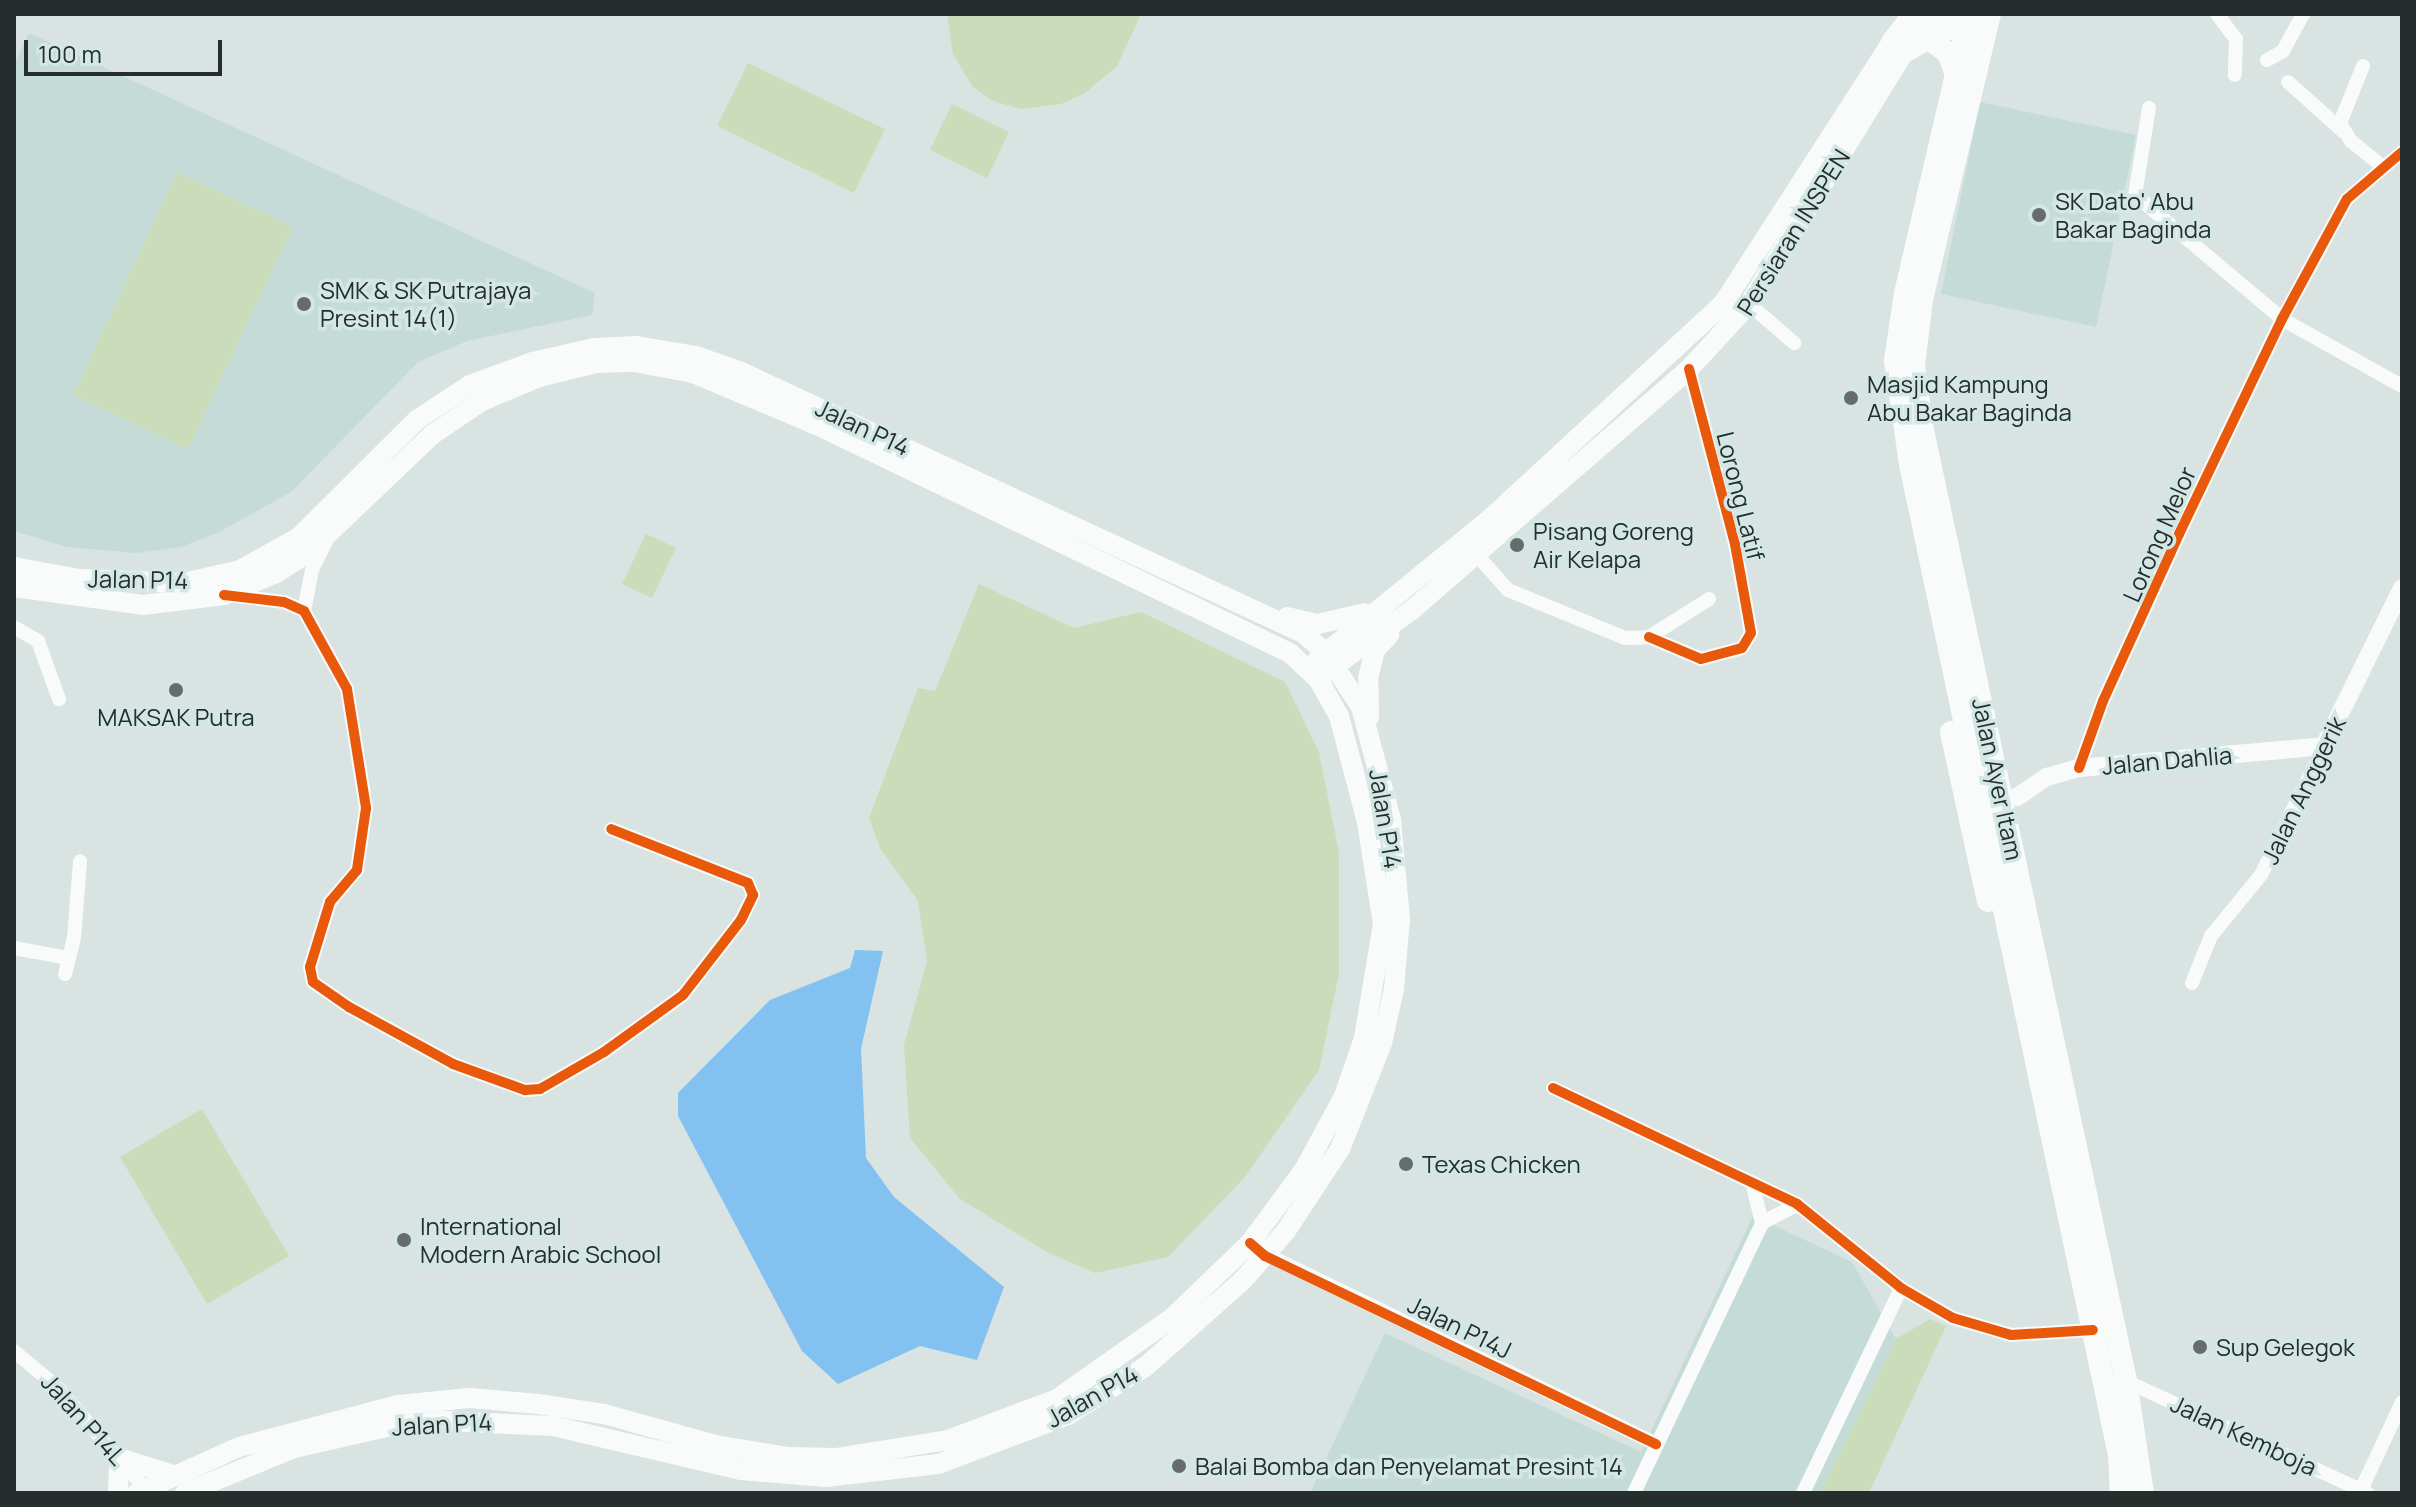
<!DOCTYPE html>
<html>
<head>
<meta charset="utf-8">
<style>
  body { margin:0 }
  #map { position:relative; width:2416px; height:1507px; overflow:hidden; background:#d8e3e2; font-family:Manrope,sans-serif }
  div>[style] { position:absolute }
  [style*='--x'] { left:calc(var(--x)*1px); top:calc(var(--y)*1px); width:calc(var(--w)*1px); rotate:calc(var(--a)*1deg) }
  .built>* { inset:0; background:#c5dbd8 }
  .green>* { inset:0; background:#cadcba }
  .water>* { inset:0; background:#83c1f1 }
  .minor>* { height:14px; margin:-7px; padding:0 7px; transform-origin:7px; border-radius:7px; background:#f9fbfb }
  .tertiary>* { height:18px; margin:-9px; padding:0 9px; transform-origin:9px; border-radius:9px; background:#f9fbfb }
  .secondary>* { height:20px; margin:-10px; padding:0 10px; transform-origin:10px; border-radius:10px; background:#f9fbfb }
  .primary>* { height:22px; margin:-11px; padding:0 11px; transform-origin:11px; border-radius:11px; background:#f9fbfb }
  .cycleway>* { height:10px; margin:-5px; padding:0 5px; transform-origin:5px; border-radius:5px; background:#e8590c }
  .dots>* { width:22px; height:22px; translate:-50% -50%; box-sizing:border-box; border:4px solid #d3e8e5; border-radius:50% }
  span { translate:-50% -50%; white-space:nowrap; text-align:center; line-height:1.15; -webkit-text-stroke:7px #d3e8e5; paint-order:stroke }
  .poi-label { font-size:24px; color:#262e2d }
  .left { translate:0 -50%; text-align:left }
  .street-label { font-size:24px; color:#262e2d }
  .frame { position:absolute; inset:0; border:16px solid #262e2d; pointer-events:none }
  .scale { position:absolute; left:24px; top:40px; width:198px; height:36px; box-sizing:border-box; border:4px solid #262e2d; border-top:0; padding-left:10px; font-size:24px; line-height:28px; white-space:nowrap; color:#262e2d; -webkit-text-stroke:6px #d3e8e5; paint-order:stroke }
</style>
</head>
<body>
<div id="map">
  <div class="built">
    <div style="clip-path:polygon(29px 33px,595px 293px,592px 315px,467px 341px,418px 362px,291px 492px,219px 532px,181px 547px,136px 553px,67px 547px,14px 531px,14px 64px)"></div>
    <div style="clip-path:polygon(1980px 102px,2136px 135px,2096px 327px,1941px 294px)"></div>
    <div style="clip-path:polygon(1753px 1216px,1852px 1262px,1896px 1339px,1820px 1493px,1310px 1493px,1385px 1333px,1641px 1452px)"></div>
  </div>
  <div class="green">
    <div style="clip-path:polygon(947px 14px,1141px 14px,1117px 66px,1085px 93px,1061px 104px,1021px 109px,993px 101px,973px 87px,953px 54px)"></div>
    <div style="clip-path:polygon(748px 63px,885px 129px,854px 193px,717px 126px)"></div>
    <div style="clip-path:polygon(952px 104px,1009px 132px,987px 178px,930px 150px)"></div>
    <div style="clip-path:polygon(177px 172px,293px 227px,188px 449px,73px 395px)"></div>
    <div style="clip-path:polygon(646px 534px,676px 548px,652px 598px,622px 584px)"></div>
    <div style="clip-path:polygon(979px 584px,1074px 628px,1141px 612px,1285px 682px,1319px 752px,1339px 853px,1339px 974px,1319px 1070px,1245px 1177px,1168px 1257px,1095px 1273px,1047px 1252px,960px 1199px,910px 1138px,904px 1045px,927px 961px,918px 901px,880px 848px,869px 818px,918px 688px,935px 691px)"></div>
    <div style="clip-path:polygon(202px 1109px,289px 1256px,207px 1304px,120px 1157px)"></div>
    <div style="clip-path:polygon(1930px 1319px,1946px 1326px,1869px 1493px,1820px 1493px,1896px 1339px)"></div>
  </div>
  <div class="water">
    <div style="clip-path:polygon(855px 950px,883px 951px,861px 1049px,866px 1158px,894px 1197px,1004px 1287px,977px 1360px,920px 1346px,838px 1384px,802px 1351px,678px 1116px,678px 1093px,770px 1000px,850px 968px)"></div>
  </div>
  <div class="minor">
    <div style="--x:2217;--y:14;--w:31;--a:53"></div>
    <div style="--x:2236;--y:39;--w:36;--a:92"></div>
    <div style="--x:2267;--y:60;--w:18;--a:-29"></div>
    <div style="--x:2283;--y:51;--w:42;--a:-61.6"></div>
    <div style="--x:2363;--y:66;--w:61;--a:112"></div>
    <div style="--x:2340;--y:123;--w:21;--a:59"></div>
    <div style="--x:2351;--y:141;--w:40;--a:39"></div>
    <div style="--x:2288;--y:82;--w:75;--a:41.8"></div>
    <div style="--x:2149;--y:108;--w:88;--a:99.1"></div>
    <div style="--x:2135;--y:195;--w:192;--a:40.1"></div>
    <div style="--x:2282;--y:319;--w:137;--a:29.2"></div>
    <div style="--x:1749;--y:304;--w:60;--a:40.9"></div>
    <div style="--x:1477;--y:555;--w:47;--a:48.5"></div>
    <div style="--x:1508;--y:590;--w:126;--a:22.3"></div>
    <div style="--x:1625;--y:638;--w:24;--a:-2"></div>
    <div style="--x:1649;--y:637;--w:71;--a:-32.3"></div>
    <div style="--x:229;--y:595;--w:55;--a:7.3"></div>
    <div style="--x:284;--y:602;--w:22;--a:24"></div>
    <div style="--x:304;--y:611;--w:89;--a:61.1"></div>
    <div style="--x:347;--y:689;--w:121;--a:80.9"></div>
    <div style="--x:366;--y:808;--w:63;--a:98.3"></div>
    <div style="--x:357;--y:870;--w:42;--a:130.2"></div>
    <div style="--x:330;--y:902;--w:68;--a:107.1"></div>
    <div style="--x:310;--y:967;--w:15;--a:79"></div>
    <div style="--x:313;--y:982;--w:44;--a:34.8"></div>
    <div style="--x:349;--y:1007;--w:119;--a:28.7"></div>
    <div style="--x:453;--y:1064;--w:77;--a:19.9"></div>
    <div style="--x:525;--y:1090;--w:15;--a:-4"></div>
    <div style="--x:540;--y:1089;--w:74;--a:-30"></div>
    <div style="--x:604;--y:1052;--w:97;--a:-35.8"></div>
    <div style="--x:683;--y:995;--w:95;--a:-52.3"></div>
    <div style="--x:741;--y:920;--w:28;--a:-64"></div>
    <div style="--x:753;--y:895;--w:13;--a:-113"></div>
    <div style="--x:748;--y:883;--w:147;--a:-158.5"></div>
    <div style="--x:304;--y:611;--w:42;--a:-79"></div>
    <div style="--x:312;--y:570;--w:34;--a:-64"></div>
    <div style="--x:14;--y:627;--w:28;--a:30"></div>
    <div style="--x:38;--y:641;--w:62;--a:70.1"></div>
    <div style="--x:1649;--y:637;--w:56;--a:22.9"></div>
    <div style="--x:1701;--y:659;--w:42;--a:-15"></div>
    <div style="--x:1742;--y:648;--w:17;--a:-59"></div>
    <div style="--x:1751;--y:633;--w:90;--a:-100.2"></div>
    <div style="--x:1735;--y:544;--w:181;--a:-104.7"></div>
    <div style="--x:2079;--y:768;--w:71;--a:-70.3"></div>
    <div style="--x:2103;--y:701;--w:183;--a:-65.5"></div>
    <div style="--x:2179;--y:534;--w:238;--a:-64.4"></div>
    <div style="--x:2282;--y:319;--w:136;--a:-61.6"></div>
    <div style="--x:2347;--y:199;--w:72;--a:-40.5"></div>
    <div style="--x:14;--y:948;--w:56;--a:10.3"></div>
    <div style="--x:65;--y:974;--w:37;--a:-76"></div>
    <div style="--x:74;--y:938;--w:77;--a:-85.5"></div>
    <div style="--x:2192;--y:983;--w:51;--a:-68"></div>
    <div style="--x:2211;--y:936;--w:79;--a:-50.7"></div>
    <div style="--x:2261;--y:875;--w:144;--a:-64"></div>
    <div style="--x:1553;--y:1088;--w:270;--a:25.4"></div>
    <div style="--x:1797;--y:1204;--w:134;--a:38.9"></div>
    <div style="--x:1901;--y:1288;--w:60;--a:30"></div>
    <div style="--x:1953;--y:1318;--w:60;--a:16.3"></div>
    <div style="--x:2011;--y:1335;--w:82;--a:-3.5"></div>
    <div style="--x:1752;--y:1182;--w:42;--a:76.3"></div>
    <div style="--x:1259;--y:1251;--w:441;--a:25.9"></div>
    <div style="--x:14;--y:1351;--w:57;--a:40.1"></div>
    <div style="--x:58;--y:1388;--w:139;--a:49.1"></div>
    <div style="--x:2126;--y:1381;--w:266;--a:24.9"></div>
    <div style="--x:2361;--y:1490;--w:97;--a:-65"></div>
    <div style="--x:1634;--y:1493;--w:299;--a:-64.6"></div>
    <div style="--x:1762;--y:1223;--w:40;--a:-28"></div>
    <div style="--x:1803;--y:1493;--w:227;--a:-64.4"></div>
  </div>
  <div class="tertiary">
    <div style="--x:2017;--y:797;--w:36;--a:-34"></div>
    <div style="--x:2047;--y:777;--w:33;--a:-16"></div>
    <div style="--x:2079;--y:768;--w:246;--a:-5.1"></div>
    <div style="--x:2324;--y:746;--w:176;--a:-63.7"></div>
  </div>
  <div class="secondary">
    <div style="--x:14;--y:567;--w:66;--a:10.5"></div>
    <div style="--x:79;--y:579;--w:104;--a:2.2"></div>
    <div style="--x:183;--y:583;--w:58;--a:-12.8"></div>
    <div style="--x:240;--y:570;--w:66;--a:-28.9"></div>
    <div style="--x:298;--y:538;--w:169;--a:-44.8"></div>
    <div style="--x:418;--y:419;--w:62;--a:-33.2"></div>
    <div style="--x:470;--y:385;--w:67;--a:-20.1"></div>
    <div style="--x:533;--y:362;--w:63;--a:-12.9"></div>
    <div style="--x:594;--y:348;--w:43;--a:-2.7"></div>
    <div style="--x:637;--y:346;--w:60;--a:9.6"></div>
    <div style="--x:696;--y:356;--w:46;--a:19.2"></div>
    <div style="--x:739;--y:371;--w:622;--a:24.92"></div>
    <div style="--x:1303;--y:633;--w:29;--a:41"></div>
    <div style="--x:1325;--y:652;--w:66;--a:56.8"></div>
    <div style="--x:1361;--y:707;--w:117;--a:75.1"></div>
    <div style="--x:1391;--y:820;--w:99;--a:84.8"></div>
    <div style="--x:1400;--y:919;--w:70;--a:94.9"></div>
    <div style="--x:1394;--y:989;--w:55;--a:102.5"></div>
    <div style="--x:1382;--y:1043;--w:114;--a:111.6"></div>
    <div style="--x:1340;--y:1149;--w:98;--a:123.4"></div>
    <div style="--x:1286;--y:1231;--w:67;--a:131.3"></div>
    <div style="--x:1242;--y:1281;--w:130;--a:138.4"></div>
    <div style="--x:1145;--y:1367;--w:91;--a:148.1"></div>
    <div style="--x:1068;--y:1415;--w:139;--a:159.3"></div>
    <div style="--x:938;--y:1464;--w:113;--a:173.4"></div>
    <div style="--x:826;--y:1477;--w:85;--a:-175.3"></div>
    <div style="--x:741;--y:1470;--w:192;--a:-166.8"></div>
    <div style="--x:554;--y:1426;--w:111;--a:-177.4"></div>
    <div style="--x:443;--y:1421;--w:52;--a:174.5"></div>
    <div style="--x:391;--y:1426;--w:99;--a:167.2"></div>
    <div style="--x:294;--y:1448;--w:118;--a:157.6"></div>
    <div style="--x:14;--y:587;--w:130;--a:7.9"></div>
    <div style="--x:143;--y:605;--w:82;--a:-7"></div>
    <div style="--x:224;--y:595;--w:56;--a:-22.9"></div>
    <div style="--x:276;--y:573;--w:39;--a:-32"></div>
    <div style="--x:309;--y:552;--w:171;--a:-43.6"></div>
    <div style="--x:433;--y:434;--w:59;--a:-34"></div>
    <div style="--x:482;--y:401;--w:62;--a:-22.8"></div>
    <div style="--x:539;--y:377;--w:60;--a:-13.6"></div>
    <div style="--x:597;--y:363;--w:37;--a:-2"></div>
    <div style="--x:634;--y:362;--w:60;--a:10.6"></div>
    <div style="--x:693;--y:373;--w:134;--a:22.8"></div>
    <div style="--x:817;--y:425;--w:525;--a:25.74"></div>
    <div style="--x:1290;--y:653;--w:38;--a:43"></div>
    <div style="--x:1318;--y:679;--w:43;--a:60.4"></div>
    <div style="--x:1339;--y:716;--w:110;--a:75.2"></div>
    <div style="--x:1367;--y:822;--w:103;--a:81.1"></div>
    <div style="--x:1383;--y:924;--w:116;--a:99.5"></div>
    <div style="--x:1364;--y:1038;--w:61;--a:109"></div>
    <div style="--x:1344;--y:1096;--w:84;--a:118.4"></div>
    <div style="--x:1304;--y:1170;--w:91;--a:126.5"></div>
    <div style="--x:1250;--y:1243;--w:108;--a:136.1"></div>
    <div style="--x:1172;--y:1318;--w:141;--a:144.8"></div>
    <div style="--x:1057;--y:1399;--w:116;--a:159.4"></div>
    <div style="--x:948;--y:1440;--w:112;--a:170.8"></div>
    <div style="--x:837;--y:1458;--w:49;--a:-178.8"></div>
    <div style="--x:788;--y:1457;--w:74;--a:-170.7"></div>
    <div style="--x:715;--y:1445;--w:115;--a:-164.4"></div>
    <div style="--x:604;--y:1414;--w:67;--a:-171.4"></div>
    <div style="--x:538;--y:1404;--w:68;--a:-175"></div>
    <div style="--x:470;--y:1398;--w:72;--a:174.4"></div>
    <div style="--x:398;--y:1405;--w:164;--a:165.2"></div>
    <div style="--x:239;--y:1447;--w:112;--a:155.7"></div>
    <div style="--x:1287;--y:617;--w:32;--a:13"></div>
    <div style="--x:1318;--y:624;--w:47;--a:-13.4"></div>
    <div style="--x:1317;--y:660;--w:225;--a:-39.2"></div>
    <div style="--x:1491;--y:518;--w:316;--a:-42.7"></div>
    <div style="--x:1723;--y:304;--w:312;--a:-57.2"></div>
    <div style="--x:1892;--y:42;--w:38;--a:-33"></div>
    <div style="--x:1924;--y:21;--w:26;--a:-16"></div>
    <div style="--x:1324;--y:674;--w:110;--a:-36.1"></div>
    <div style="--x:1413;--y:609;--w:366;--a:-41"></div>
    <div style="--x:1689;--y:369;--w:88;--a:-47.3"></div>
    <div style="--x:1749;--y:304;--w:294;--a:-58.4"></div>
    <div style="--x:1903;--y:54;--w:48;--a:-29.7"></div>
    <div style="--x:1945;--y:30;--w:37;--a:0"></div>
    <div style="--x:1369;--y:717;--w:39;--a:-91"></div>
    <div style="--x:1368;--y:678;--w:29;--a:-76"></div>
    <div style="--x:1375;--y:650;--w:21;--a:-47"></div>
    <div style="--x:119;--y:1458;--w:53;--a:17.4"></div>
    <div style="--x:118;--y:1493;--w:35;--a:-88"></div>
  </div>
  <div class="primary">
    <div style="--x:1970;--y:14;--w:286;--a:103.1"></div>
    <div style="--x:1905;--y:293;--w:68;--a:98.5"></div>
    <div style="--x:1895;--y:360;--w:105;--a:81.8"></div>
    <div style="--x:1910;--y:464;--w:1013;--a:78.09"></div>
    <div style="--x:2119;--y:1455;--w:38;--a:87"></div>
    <div style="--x:1990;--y:14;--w:293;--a:103.4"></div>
    <div style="--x:1922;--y:299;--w:67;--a:96.8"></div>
    <div style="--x:1914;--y:366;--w:65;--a:82"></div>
    <div style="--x:1923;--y:430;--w:972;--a:77.95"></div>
    <div style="--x:2126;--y:1381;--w:113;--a:81.4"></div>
    <div style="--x:1926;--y:37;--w:27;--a:36"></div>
    <div style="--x:1948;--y:53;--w:23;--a:70"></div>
    <div style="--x:1892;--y:42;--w:24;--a:-52"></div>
    <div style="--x:1907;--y:23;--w:18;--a:-29"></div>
    <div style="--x:1951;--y:732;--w:173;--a:77.7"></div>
  </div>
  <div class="cycleway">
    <div style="--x:224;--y:595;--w:60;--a:6.7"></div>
    <div style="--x:284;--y:602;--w:22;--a:24"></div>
    <div style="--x:304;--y:611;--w:89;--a:61.1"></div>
    <div style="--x:347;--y:689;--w:121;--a:80.9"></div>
    <div style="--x:366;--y:808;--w:63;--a:98.3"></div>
    <div style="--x:357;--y:870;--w:42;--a:130.2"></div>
    <div style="--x:330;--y:902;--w:68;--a:107.1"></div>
    <div style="--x:310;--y:967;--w:15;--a:79"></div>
    <div style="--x:313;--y:982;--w:44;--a:34.8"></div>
    <div style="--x:349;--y:1007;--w:119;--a:28.7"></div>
    <div style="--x:453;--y:1064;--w:77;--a:19.9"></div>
    <div style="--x:525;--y:1090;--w:15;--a:-4"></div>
    <div style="--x:540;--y:1089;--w:74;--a:-30"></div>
    <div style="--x:604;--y:1052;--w:97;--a:-35.8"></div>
    <div style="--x:683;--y:995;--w:95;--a:-52.3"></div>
    <div style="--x:741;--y:920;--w:28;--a:-64"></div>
    <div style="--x:753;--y:895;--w:13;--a:-113"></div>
    <div style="--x:748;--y:883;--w:147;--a:-158.5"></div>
    <div style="--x:1649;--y:637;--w:56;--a:22.9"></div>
    <div style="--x:1701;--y:659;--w:42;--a:-15"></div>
    <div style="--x:1742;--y:648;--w:17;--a:-59"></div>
    <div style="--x:1751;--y:633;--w:90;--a:-100.2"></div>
    <div style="--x:1735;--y:544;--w:181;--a:-104.7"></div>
    <div style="--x:2079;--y:768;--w:71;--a:-70.3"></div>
    <div style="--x:2103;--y:701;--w:183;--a:-65.5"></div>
    <div style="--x:2179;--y:534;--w:238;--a:-64.4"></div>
    <div style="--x:2282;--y:319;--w:136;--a:-61.6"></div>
    <div style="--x:2347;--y:199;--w:72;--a:-40.5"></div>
    <div style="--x:1553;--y:1088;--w:270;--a:25.4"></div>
    <div style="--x:1797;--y:1204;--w:134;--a:38.9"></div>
    <div style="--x:1901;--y:1288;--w:60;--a:30"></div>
    <div style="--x:1953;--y:1318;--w:60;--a:16.3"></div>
    <div style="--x:2011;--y:1335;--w:82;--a:-3.5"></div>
    <div style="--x:1250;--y:1243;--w:20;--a:41"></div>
    <div style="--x:1265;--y:1256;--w:434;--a:25.7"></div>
  </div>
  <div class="dots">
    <div style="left:2039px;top:215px;background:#646d6c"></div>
    <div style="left:304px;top:304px;background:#646d6c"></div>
    <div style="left:1851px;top:398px;background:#646d6c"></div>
    <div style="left:1517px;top:545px;background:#646d6c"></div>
    <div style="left:176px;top:690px;background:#646d6c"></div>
    <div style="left:1406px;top:1164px;background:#646d6c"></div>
    <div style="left:404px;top:1240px;background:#646d6c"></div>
    <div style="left:2200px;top:1347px;background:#646d6c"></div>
    <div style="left:1179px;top:1466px;background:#646d6c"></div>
  </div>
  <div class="poi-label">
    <span class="left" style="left:2055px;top:215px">SK Dato' Abu<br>Bakar Baginda</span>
    <span class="left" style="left:320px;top:304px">SMK &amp; SK Putrajaya<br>Presint 14(1)</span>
    <span class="left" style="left:1867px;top:398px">Masjid Kampung<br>Abu Bakar Baginda</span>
    <span class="left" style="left:1533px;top:545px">Pisang Goreng<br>Air Kelapa</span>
    <span style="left:176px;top:717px">MAKSAK Putra</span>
    <span class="left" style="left:1422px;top:1164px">Texas Chicken</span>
    <span class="left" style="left:420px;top:1240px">International<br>Modern Arabic School</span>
    <span class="left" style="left:2216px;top:1347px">Sup Gelegok</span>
    <span class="left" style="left:1195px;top:1466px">Balai Bomba dan Penyelamat Presint 14</span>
  </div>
  <div class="street-label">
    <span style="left:1793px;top:232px;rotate:-58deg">Persiaran INSPEN</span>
    <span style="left:863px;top:427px;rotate:25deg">Jalan P14</span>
    <span style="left:1741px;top:496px;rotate:76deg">Lorong Latif</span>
    <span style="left:2159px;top:534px;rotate:-66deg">Lorong Melor</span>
    <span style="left:138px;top:579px;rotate:1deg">Jalan P14</span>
    <span style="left:2167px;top:760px;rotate:-5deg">Jalan Dahlia</span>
    <span style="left:1998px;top:779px;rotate:78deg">Jalan Ayer Itam</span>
    <span style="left:2303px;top:790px;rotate:-64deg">Jalan Anggerik</span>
    <span style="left:1386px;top:819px;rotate:81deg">Jalan P14</span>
    <span style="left:1460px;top:1327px;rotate:26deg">Jalan P14J</span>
    <span style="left:1092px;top:1396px;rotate:-29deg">Jalan P14</span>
    <span style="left:84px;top:1419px;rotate:48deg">Jalan P14L</span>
    <span style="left:442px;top:1424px;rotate:-3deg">Jalan P14</span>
    <span style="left:2244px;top:1435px;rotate:25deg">Jalan Kemboja</span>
  </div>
  <div class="frame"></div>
  <div class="scale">100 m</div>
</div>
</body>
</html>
